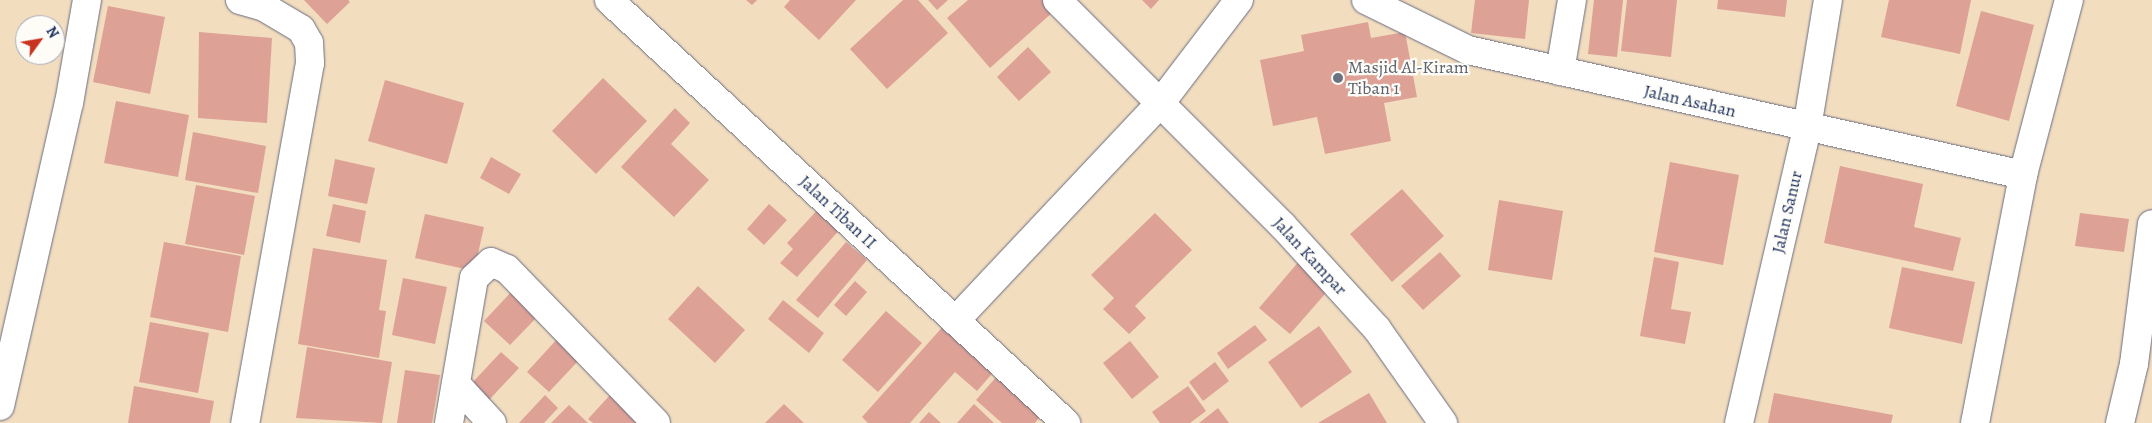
<!DOCTYPE html>
<html>
<head>
<meta charset="utf-8">
<style>
  body { margin:0 }
  #map { position:relative; width:2152px; height:423px; overflow:hidden; background:#f3ddbf; font-family:Alegreya,serif }
  div>[style] { position:absolute }
  [style*='--x'] { left:calc(var(--x)*1px); top:calc(var(--y)*1px); width:calc(var(--w)*1px); rotate:calc(var(--a)*1deg) }
  .building>* { inset:0; background:#dda196 }
  .roads { filter:drop-shadow(0 0 1px #676c80) drop-shadow(0 0 1px #676c80) }
  .minor>* { height:28px; margin:-14px; padding:0 14px; transform-origin:14px; border-radius:14px; background:#fff }
  .dots>* { width:14px; height:14px; translate:-50% -50%; box-sizing:border-box; border:2px solid #fdfcf7; border-radius:50% }
  span { translate:-50% -50%; white-space:nowrap; text-align:center; line-height:1.15; -webkit-text-stroke:4.5px #fdfcf7; paint-order:stroke }
  .worship-label { font-size:18px; color:#5b616d }
  .left { translate:0 -50%; text-align:left }
  .street-label { font-size:18px; color:#1b2f5e }
  .north { position:absolute; left:15px; top:15px; width:50px; height:50px; box-sizing:border-box; background:#fdfcf7; border:1px solid #a3aaba; border-radius:50%; rotate:58deg; font-size:14px; font-weight:700; line-height:20px; text-align:center; color:#1b2f5e }
  .north::after { content:''; display:block; margin:auto; width:18px; height:22px; background:#c8321e; clip-path:polygon(50% 0,100% 100%,50% 72%,0 100%) }
</style>
</head>
<body>
<div id="map">
  <div class="building">
    <div style="clip-path:polygon(304px 0,348px 0,350px 2px,327px 24px)"></div>
    <div style="clip-path:polygon(746px 0,757px 0,752px 5px)"></div>
    <div style="clip-path:polygon(790px 0,856px 0,819px 40px,784px 7px)"></div>
    <div style="clip-path:polygon(903px 0,918px 0,948px 33px,887px 89px,850px 49px)"></div>
    <div style="clip-path:polygon(928px 0,948px 0,937px 10px)"></div>
    <div style="clip-path:polygon(968px 0,1042px 0,1053px 12px,990px 68px,947px 18px)"></div>
    <div style="clip-path:polygon(1142px 0,1159px 0,1151px 9px)"></div>
    <div style="clip-path:polygon(1475px 0,1529px 0,1525px 39px,1471px 33px)"></div>
    <div style="clip-path:polygon(1594px 0,1623px 0,1617px 57px,1588px 54px)"></div>
    <div style="clip-path:polygon(1627px 0,1677px 0,1671px 57px,1621px 51px)"></div>
    <div style="clip-path:polygon(1718px 0,1787px 0,1785px 17px,1717px 9px)"></div>
    <div style="clip-path:polygon(1889px 0,1971px 0,1960px 54px,1881px 37px)"></div>
    <div style="clip-path:polygon(108px 6px,165px 17px,150px 94px,93px 82px)"></div>
    <div style="clip-path:polygon(1981px 11px,2034px 25px,2009px 121px,1956px 106px)"></div>
    <div style="clip-path:polygon(1368px 22px,1371px 38px,1405px 32px,1417px 97px,1384px 103px,1391px 141px,1325px 154px,1317px 117px,1273px 126px,1260px 60px,1304px 51px,1301px 35px)"></div>
    <div style="clip-path:polygon(199px 32px,272px 38px,267px 123px,198px 118px)"></div>
    <div style="clip-path:polygon(1028px 47px,1051px 72px,1019px 101px,997px 77px)"></div>
    <div style="clip-path:polygon(603px 78px,647px 121px,596px 174px,552px 131px)"></div>
    <div style="clip-path:polygon(385px 80px,464px 103px,447px 164px,368px 141px)"></div>
    <div style="clip-path:polygon(116px 101px,189px 115px,178px 177px,104px 163px)"></div>
    <div style="clip-path:polygon(675px 108px,690px 123px,671px 144px,709px 180px,674px 217px,621px 167px)"></div>
    <div style="clip-path:polygon(193px 132px,266px 146px,258px 193px,185px 180px)"></div>
    <div style="clip-path:polygon(491px 157px,521px 174px,509px 194px,480px 178px)"></div>
    <div style="clip-path:polygon(335px 159px,375px 168px,367px 204px,328px 196px)"></div>
    <div style="clip-path:polygon(1670px 162px,1739px 175px,1723px 265px,1654px 252px)"></div>
    <div style="clip-path:polygon(1840px 166px,1923px 184px,1914px 227px,1961px 238px,1953px 271px,1824px 243px)"></div>
    <div style="clip-path:polygon(196px 185px,255px 196px,244px 255px,185px 244px)"></div>
    <div style="clip-path:polygon(1402px 189px,1444px 236px,1392px 282px,1350px 234px)"></div>
    <div style="clip-path:polygon(1499px 200px,1563px 211px,1552px 280px,1488px 270px)"></div>
    <div style="clip-path:polygon(333px 204px,366px 211px,360px 243px,326px 236px)"></div>
    <div style="clip-path:polygon(769px 204px,787px 220px,764px 245px,747px 229px)"></div>
    <div style="clip-path:polygon(821px 206px,843px 226px,797px 277px,780px 263px,793px 249px,787px 243px)"></div>
    <div style="clip-path:polygon(1155px 213px,1192px 250px,1135px 306px,1146px 318px,1129px 334px,1103px 309px,1114px 298px,1091px 275px)"></div>
    <div style="clip-path:polygon(2080px 213px,2129px 219px,2124px 252px,2075px 246px)"></div>
    <div style="clip-path:polygon(425px 214px,484px 227px,474px 271px,415px 258px)"></div>
    <div style="clip-path:polygon(164px 242px,241px 256px,228px 332px,150px 317px)"></div>
    <div style="clip-path:polygon(846px 242px,867px 260px,818px 318px,796px 300px)"></div>
    <div style="clip-path:polygon(313px 248px,387px 260px,379px 310px,386px 311px,379px 358px,298px 344px)"></div>
    <div style="clip-path:polygon(1440px 252px,1461px 276px,1423px 310px,1401px 286px)"></div>
    <div style="clip-path:polygon(1654px 257px,1679px 262px,1671px 309px,1691px 312px,1685px 344px,1640px 336px)"></div>
    <div style="clip-path:polygon(1301px 259px,1332px 286px,1290px 334px,1259px 308px)"></div>
    <div style="clip-path:polygon(1902px 267px,1975px 282px,1962px 344px,1889px 328px)"></div>
    <div style="clip-path:polygon(403px 278px,447px 287px,435px 344px,392px 335px)"></div>
    <div style="clip-path:polygon(855px 281px,867px 292px,846px 316px,834px 305px)"></div>
    <div style="clip-path:polygon(698px 286px,745px 330px,715px 363px,668px 319px)"></div>
    <div style="clip-path:polygon(514px 289px,540px 314px,510px 345px,484px 321px)"></div>
    <div style="clip-path:polygon(783px 300px,824px 333px,809px 353px,768px 319px)"></div>
    <div style="clip-path:polygon(886px 311px,922px 343px,878px 392px,842px 360px)"></div>
    <div style="clip-path:polygon(150px 322px,209px 333px,198px 393px,139px 382px)"></div>
    <div style="clip-path:polygon(947px 322px,997px 368px,977px 391px,955px 372px,910px 423px,868px 423px,862px 417px)"></div>
    <div style="clip-path:polygon(1255px 325px,1267px 340px,1228px 369px,1217px 353px)"></div>
    <div style="clip-path:polygon(1319px 326px,1352px 372px,1301px 408px,1268px 362px)"></div>
    <div style="clip-path:polygon(558px 338px,580px 359px,549px 392px,527px 372px)"></div>
    <div style="clip-path:polygon(1130px 341px,1159px 377px,1132px 399px,1103px 363px)"></div>
    <div style="clip-path:polygon(307px 347px,392px 362px,382px 423px,296px 418px)"></div>
    <div style="clip-path:polygon(501px 352px,519px 368px,489px 400px,472px 383px)"></div>
    <div style="clip-path:polygon(1215px 362px,1229px 381px,1203px 401px,1189px 382px)"></div>
    <div style="clip-path:polygon(405px 370px,440px 375px,432px 423px,397px 423px)"></div>
    <div style="clip-path:polygon(998px 375px,1042px 414px,1035px 423px,1002px 423px,976px 400px)"></div>
    <div style="clip-path:polygon(134px 386px,214px 401px,210px 423px,128px 423px)"></div>
    <div style="clip-path:polygon(1188px 386px,1206px 411px,1190px 423px,1160px 423px,1152px 412px)"></div>
    <div style="clip-path:polygon(1369px 393px,1387px 423px,1318px 423px)"></div>
    <div style="clip-path:polygon(1774px 393px,1893px 415px,1891px 423px,1768px 423px)"></div>
    <div style="clip-path:polygon(611px 394px,638px 423px,593px 423px,588px 419px)"></div>
    <div style="clip-path:polygon(545px 395px,558px 408px,544px 423px,519px 423px)"></div>
    <div style="clip-path:polygon(784px 404px,804px 423px,765px 423px)"></div>
    <div style="clip-path:polygon(974px 404px,994px 423px,957px 423px)"></div>
    <div style="clip-path:polygon(569px 405px,588px 423px,551px 423px)"></div>
    <div style="clip-path:polygon(1218px 408px,1229px 423px,1199px 423px)"></div>
    <div style="clip-path:polygon(929px 412px,941px 423px,919px 423px)"></div>
  </div>
  <div class="roads">
    <div class="minor">
      <div style="--x:240;--y:0;--w:25;--a:16"></div>
      <div style="--x:264;--y:7;--w:43;--a:30.7"></div>
      <div style="--x:301;--y:29;--w:16;--a:60"></div>
      <div style="--x:309;--y:43;--w:20;--a:87"></div>
      <div style="--x:310;--y:63;--w:366;--a:100.2"></div>
      <div style="--x:609;--y:0;--w:623;--a:42.79"></div>
      <div style="--x:1057;--y:0;--w:320;--a:45"></div>
      <div style="--x:1283;--y:226;--w:139;--a:47.6"></div>
      <div style="--x:1377;--y:329;--w:115;--a:54.9"></div>
      <div style="--x:1366;--y:0;--w:114;--a:26.1"></div>
      <div style="--x:1468;--y:50;--w:569;--a:12.69"></div>
      <div style="--x:1560;--y:71;--w:72;--a:-80.4"></div>
      <div style="--x:955;--y:321;--w:302;--a:-46.7"></div>
      <div style="--x:1162;--y:101;--w:127;--a:-52.7"></div>
      <div style="--x:456;--y:384;--w:53;--a:47.3"></div>
      <div style="--x:0;--y:406;--w:311;--a:-77.2"></div>
      <div style="--x:69;--y:103;--w:105;--a:-80.1"></div>
      <div style="--x:449;--y:423;--w:147;--a:-80.2"></div>
      <div style="--x:474;--y:278;--w:23;--a:-43"></div>
      <div style="--x:491;--y:262;--w:17;--a:24"></div>
      <div style="--x:507;--y:269;--w:214;--a:45.9"></div>
      <div style="--x:1739;--y:423;--w:303;--a:-77"></div>
      <div style="--x:1807;--y:128;--w:130;--a:-80.7"></div>
      <div style="--x:1975;--y:423;--w:253;--a:-79"></div>
      <div style="--x:2023;--y:175;--w:181;--a:-75.3"></div>
      <div style="--x:2120;--y:423;--w:61;--a:-76.7"></div>
      <div style="--x:2134;--y:364;--w:141;--a:-82.7"></div>
    </div>
  </div>
  <div class="dots">
    <div style="left:1338px;top:78px;background:#6b7280"></div>
  </div>
  <div class="worship-label">
    <span class="left" style="left:1348px;top:78px">Masjid Al-Kiram<br>Tiban 1</span>
  </div>
  <div class="street-label">
    <span style="left:1690px;top:101px;rotate:13deg">Jalan Asahan</span>
    <span style="left:838px;top:212px;rotate:43deg">Jalan Tiban II</span>
    <span style="left:1787px;top:212px;rotate:-77deg">Jalan Sanur</span>
    <span style="left:1310px;top:256px;rotate:47deg">Jalan Kampar</span>
  </div>
  <div class="north">N</div>
</div>
</body>
</html>
